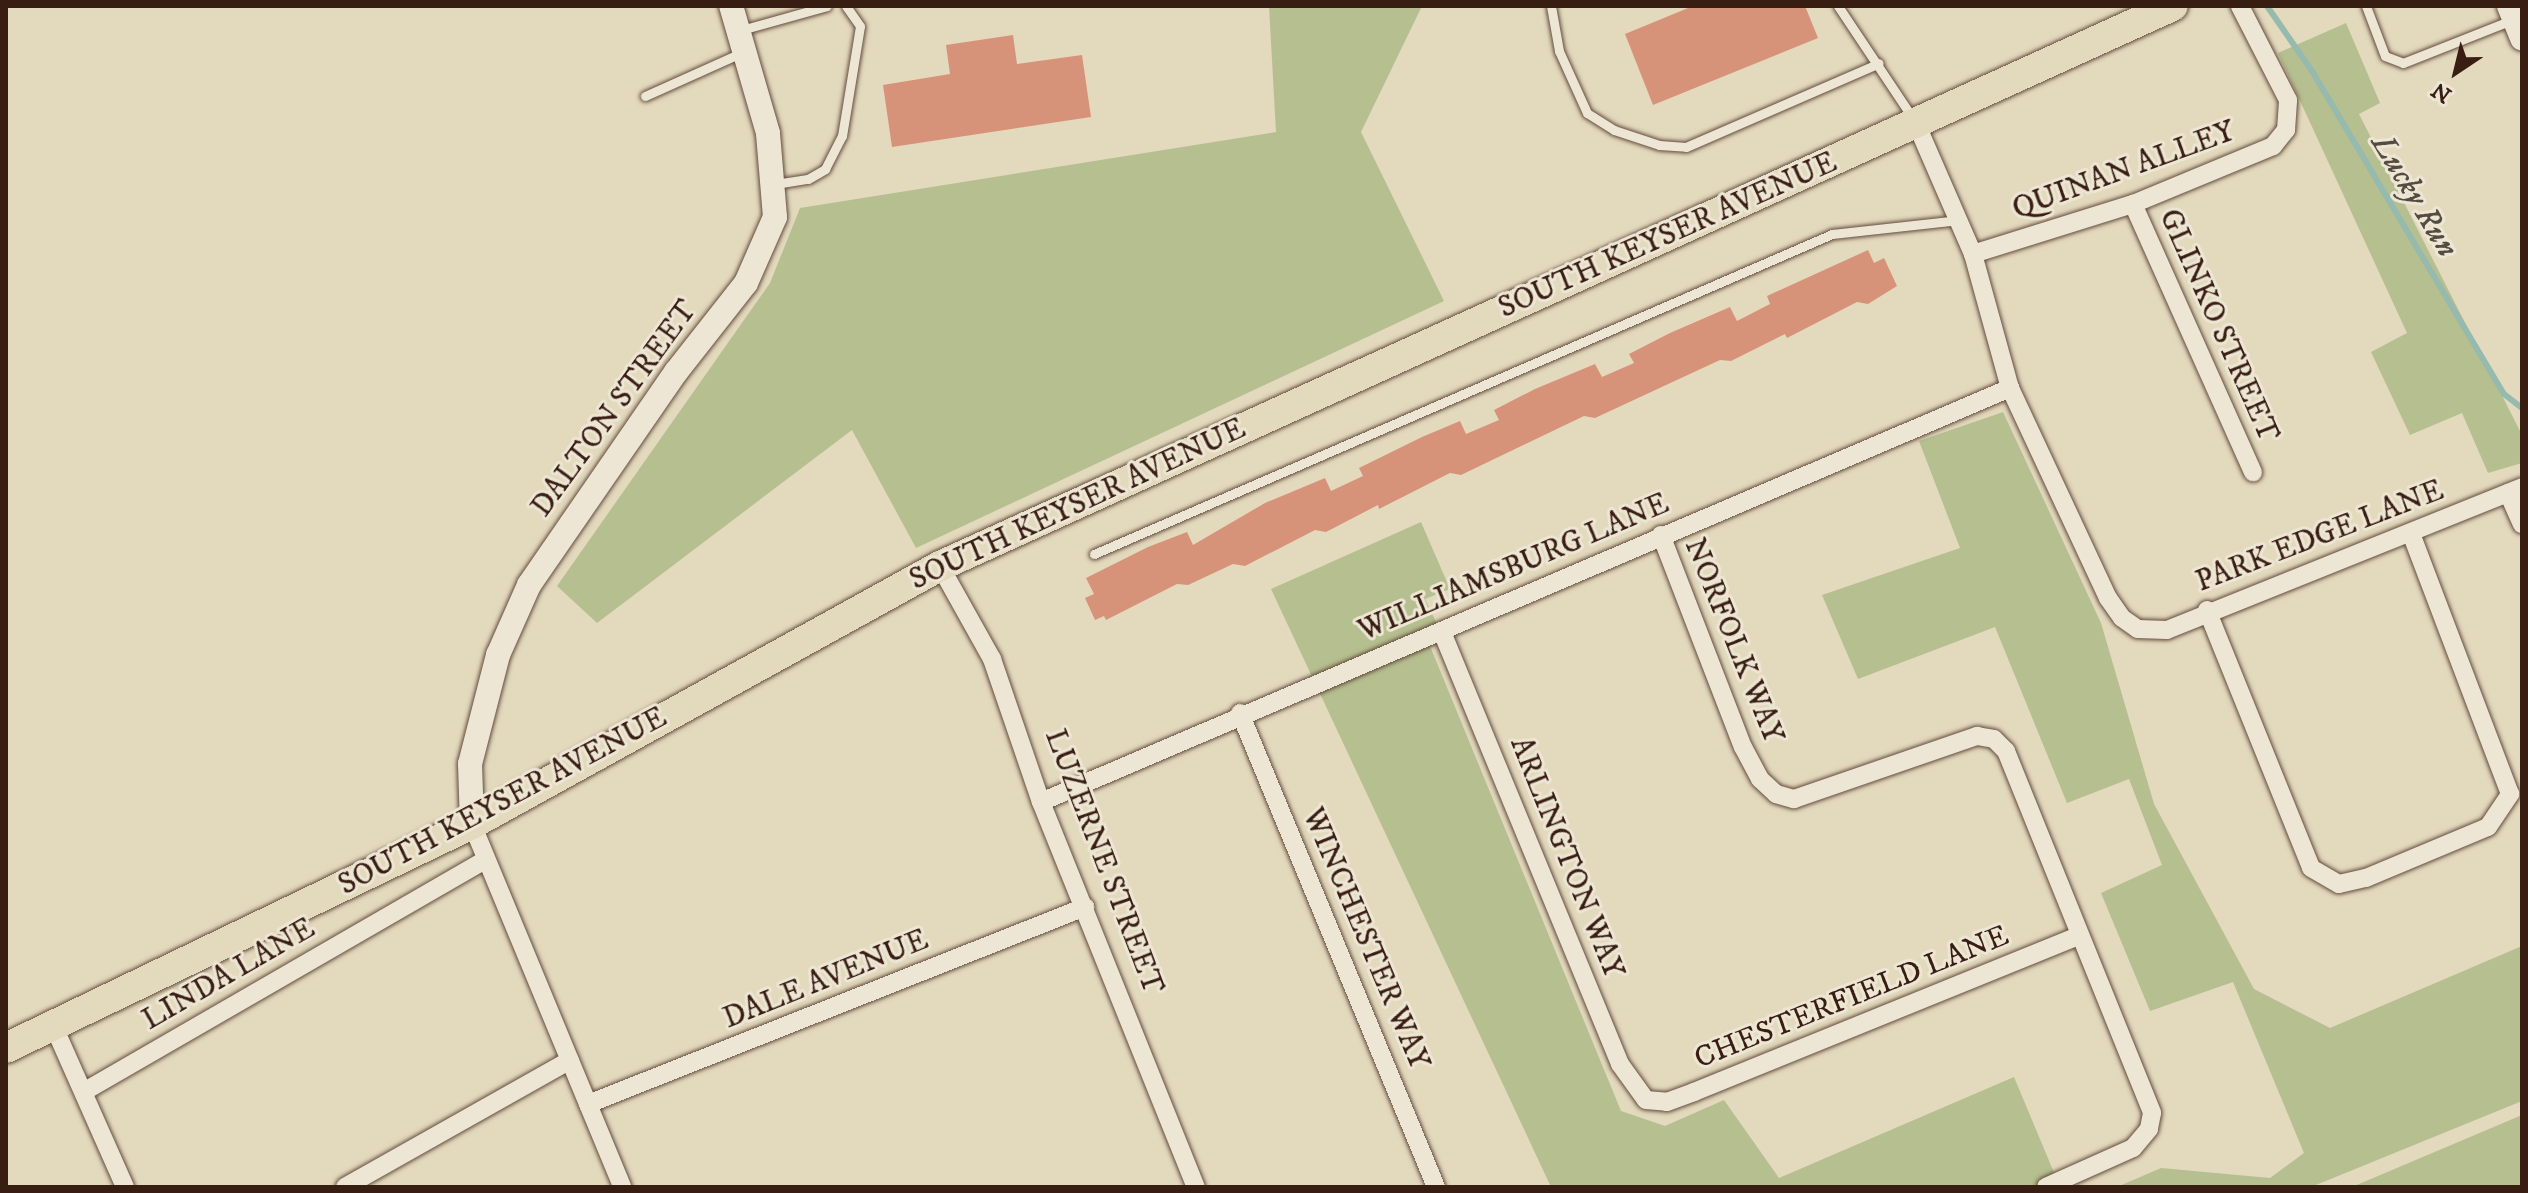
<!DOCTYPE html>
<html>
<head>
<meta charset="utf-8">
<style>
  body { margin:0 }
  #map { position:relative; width:2528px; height:1193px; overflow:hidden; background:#e3d9bd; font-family:"IM FELL DW Pica",serif }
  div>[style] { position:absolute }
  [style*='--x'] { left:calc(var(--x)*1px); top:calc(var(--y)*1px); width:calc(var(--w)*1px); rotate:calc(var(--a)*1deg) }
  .green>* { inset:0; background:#b6bf8f }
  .stream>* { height:6px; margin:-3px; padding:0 3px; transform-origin:3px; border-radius:3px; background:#96baae }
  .building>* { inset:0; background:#d7937a }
  .roads { filter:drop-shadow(0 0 2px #634c3d) drop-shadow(0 0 2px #634c3d) }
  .service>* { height:9px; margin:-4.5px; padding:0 4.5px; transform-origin:4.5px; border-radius:4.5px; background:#ede6d4 }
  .minor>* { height:18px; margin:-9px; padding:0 9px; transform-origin:9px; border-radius:9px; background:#ede6d4 }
  .tertiary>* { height:24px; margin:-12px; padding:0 12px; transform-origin:12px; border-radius:12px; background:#ede6d4 }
  .primary>* { height:30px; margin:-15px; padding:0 15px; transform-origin:15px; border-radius:15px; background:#e3d9bd }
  span { translate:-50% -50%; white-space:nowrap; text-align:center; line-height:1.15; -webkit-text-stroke:6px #ede6d4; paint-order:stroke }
  .street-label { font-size:30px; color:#381d12 }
  .water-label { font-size:32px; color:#544c41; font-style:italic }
  .frame { position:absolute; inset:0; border:8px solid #381d12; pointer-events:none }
  .north { position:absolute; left:2416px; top:32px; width:80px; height:80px; -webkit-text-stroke:6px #ede6d4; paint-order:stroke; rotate:215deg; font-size:22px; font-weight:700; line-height:32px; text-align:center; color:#381d12 }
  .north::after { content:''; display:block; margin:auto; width:28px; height:36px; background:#381d12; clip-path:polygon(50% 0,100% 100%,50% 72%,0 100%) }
</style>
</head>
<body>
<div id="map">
  <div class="green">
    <div style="clip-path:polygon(1269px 6px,1422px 6px,1361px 132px,1444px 301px,916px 548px,852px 430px,597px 623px,557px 586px,770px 283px,800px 208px,1276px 132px)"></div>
    <div style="clip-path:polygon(2346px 23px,2380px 103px,2359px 114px,2522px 435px,2522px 463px,2488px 473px,2462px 413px,2410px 435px,2371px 352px,2407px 333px,2278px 53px)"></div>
    <div style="clip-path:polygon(2003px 412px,2101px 623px,2154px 804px,2254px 989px,2330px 1028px,2522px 946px,2522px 1101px,2311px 1187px,2117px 1187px,2161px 1168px,2270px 1178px,2304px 1153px,2233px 982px,2150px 1011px,2101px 893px,2162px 865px,2129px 779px,2067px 803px,1995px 627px,1858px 679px,1822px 595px,1960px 548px,1919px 441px)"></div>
    <div style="clip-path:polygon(1421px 522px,1450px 589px,1425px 599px,1437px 624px,1423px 629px,1621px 1111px,1665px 1126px,1724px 1100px,1779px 1178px,2014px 1077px,2060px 1187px,1551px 1187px,1271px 589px)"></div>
    <div style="clip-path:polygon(2522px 1115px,2522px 1187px,2352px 1187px)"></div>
  </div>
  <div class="stream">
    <div style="--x:2267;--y:6;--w:79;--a:55.3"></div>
    <div style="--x:2312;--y:71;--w:376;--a:59.3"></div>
    <div style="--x:2504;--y:394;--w:23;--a:38"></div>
  </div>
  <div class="building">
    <div style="clip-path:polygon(1693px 6px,1805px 6px,1818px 38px,1653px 105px,1625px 34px)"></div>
    <div style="clip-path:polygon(1013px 35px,1017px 64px,1082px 55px,1091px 117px,892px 147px,883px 85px,950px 74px,946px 45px)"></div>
    <div style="clip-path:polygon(1868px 250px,1874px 263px,1884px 258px,1897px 286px,1868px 304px,1857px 302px,1787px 338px,1785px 334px,1731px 361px,1720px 360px,1595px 418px,1584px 416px,1461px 475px,1450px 473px,1379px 509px,1378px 505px,1326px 532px,1315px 530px,1245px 566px,1233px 564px,1188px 585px,1177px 584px,1106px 620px,1104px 616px,1095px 620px,1085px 598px,1094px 594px,1086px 578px,1148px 547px,1187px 532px,1193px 545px,1265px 503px,1325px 478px,1331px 491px,1363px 476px,1359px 468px,1422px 437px,1460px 421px,1466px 434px,1499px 420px,1494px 410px,1535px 389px,1595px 364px,1602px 377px,1634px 363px,1629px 354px,1670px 333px,1730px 307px,1737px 321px,1770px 304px,1767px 296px)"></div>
  </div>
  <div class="roads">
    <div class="service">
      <div style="--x:1551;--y:6;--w:46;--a:79.9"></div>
      <div style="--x:1559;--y:51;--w:68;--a:65.7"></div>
      <div style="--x:1587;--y:113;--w:32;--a:32"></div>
      <div style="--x:1614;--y:130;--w:47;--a:18.4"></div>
      <div style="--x:1659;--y:145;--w:27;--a:4"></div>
      <div style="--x:1686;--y:147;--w:210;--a:-23.5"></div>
      <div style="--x:1838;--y:6;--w:137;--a:56.3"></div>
      <div style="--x:2366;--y:6;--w:53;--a:69.2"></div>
      <div style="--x:2385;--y:56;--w:19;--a:21"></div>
      <div style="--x:2403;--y:63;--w:119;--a:-21.6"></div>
      <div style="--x:741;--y:30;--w:89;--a:-15.6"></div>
      <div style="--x:645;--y:96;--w:107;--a:-24.2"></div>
      <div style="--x:775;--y:184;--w:33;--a:-9"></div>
      <div style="--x:808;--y:179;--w:20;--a:-30"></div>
      <div style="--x:825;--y:169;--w:37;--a:-63"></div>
      <div style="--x:842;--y:136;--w:111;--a:-80.7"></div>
      <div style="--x:860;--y:26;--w:24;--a:-125"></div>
      <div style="--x:1094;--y:554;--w:804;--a:-23.44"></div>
      <div style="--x:1832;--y:234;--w:128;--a:-6.3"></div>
    </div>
    <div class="minor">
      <div style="--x:1916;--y:123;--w:143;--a:66.5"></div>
      <div style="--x:1973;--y:254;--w:139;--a:74.6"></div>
      <div style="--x:2010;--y:388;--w:232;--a:65"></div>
      <div style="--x:2108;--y:598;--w:24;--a:55"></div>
      <div style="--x:2122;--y:618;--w:19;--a:35"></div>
      <div style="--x:2138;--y:629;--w:29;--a:2"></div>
      <div style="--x:2167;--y:630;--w:383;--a:-21.9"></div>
      <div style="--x:2133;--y:204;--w:294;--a:65.9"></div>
      <div style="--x:1973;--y:254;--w:168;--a:-17.4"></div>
      <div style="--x:2133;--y:204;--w:152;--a:-22.5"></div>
      <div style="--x:2273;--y:146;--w:21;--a:-51"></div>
      <div style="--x:2286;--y:130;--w:30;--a:-86"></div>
      <div style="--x:2288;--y:100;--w:106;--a:-117.1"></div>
      <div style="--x:2508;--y:493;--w:34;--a:66"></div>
      <div style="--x:1661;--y:535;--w:227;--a:68.9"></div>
      <div style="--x:1743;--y:747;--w:36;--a:62"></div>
      <div style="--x:1760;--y:779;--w:22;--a:43"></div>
      <div style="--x:1776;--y:794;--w:19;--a:16"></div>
      <div style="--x:1794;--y:799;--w:194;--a:-19"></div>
      <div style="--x:1977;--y:736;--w:17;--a:10"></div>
      <div style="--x:1994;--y:739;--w:17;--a:45"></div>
      <div style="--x:2006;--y:751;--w:390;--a:68"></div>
      <div style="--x:2152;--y:1113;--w:16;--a:101"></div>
      <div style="--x:2149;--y:1129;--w:25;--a:130"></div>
      <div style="--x:2133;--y:1148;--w:95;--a:155.9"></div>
      <div style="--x:940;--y:566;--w:107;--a:60.8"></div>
      <div style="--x:992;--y:659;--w:151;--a:71.1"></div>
      <div style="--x:1041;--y:802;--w:415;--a:68.1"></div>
      <div style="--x:2207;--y:610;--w:278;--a:68"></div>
      <div style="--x:2311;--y:868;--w:32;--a:30"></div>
      <div style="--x:2339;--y:884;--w:28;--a:-13"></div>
      <div style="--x:2366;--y:878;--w:132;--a:-22.7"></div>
      <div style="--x:2488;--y:827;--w:40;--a:-56"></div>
      <div style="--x:2510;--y:794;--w:278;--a:-110.8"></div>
      <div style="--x:1442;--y:632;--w:467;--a:67.6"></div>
      <div style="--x:1620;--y:1064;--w:44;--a:54.2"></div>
      <div style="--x:1646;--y:1100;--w:21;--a:5"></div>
      <div style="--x:1667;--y:1102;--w:29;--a:-20"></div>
      <div style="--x:1694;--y:1092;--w:414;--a:-22.1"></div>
      <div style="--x:1240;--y:713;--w:513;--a:67.53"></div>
      <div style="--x:1041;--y:802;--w:1054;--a:-23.13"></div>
      <div style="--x:472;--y:824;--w:393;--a:67.5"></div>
      <div style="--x:55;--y:1029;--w:173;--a:66.1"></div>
      <div style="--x:85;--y:1091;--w:462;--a:-30"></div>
      <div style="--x:588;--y:1104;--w:535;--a:-21.62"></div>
      <div style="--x:345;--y:1187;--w:258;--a:-29.4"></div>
    </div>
    <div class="tertiary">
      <div style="--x:2509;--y:6;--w:35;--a:68"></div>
      <div style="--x:472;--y:824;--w:60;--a:-91.9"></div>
      <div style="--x:470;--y:764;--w:113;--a:-75.6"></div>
      <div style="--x:498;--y:655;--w:77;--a:-66.1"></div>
      <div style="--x:529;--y:585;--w:259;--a:-55.4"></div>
      <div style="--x:676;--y:372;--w:113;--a:-51.8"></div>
      <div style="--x:746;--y:283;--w:72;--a:-66.3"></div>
      <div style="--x:775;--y:217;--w:84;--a:-94.8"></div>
      <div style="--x:768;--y:133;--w:132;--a:-106.2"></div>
    </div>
    <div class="primary">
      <div style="--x:6;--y:1048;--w:517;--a:-25.67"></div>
      <div style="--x:472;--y:824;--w:534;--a:-28.87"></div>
      <div style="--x:940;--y:566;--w:1354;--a:-24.43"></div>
    </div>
  </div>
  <div class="street-label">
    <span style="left:2124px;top:171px;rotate:-20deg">QUINAN ALLEY</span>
    <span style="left:1668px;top:236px;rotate:-24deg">SOUTH KEYSER AVENUE</span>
    <span style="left:2218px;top:326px;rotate:66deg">GLINKO STREET</span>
    <span style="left:615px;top:409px;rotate:-54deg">DALTON STREET</span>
    <span style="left:1078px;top:505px;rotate:-25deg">SOUTH KEYSER AVENUE</span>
    <span style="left:2320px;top:537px;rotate:-21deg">PARK EDGE LANE</span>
    <span style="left:1514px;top:568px;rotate:-23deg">WILLIAMSBURG LANE</span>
    <span style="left:1733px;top:641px;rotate:68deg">NORFOLK WAY</span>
    <span style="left:503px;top:802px;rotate:-28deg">SOUTH KEYSER AVENUE</span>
    <span style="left:1566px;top:858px;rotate:68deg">ARLINGTON WAY</span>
    <span style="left:1103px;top:862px;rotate:69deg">LUZERNE STREET</span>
    <span style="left:1365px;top:939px;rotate:67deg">WINCHESTER WAY</span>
    <span style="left:229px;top:975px;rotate:-30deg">LINDA LANE</span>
    <span style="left:826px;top:980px;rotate:-22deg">DALE AVENUE</span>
    <span style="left:1852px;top:998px;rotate:-22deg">CHESTERFIELD LANE</span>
  </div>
  <div class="water-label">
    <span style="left:2414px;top:196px;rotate:59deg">Lucky Run</span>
  </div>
  <div class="frame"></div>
  <div class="north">N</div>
</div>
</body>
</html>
